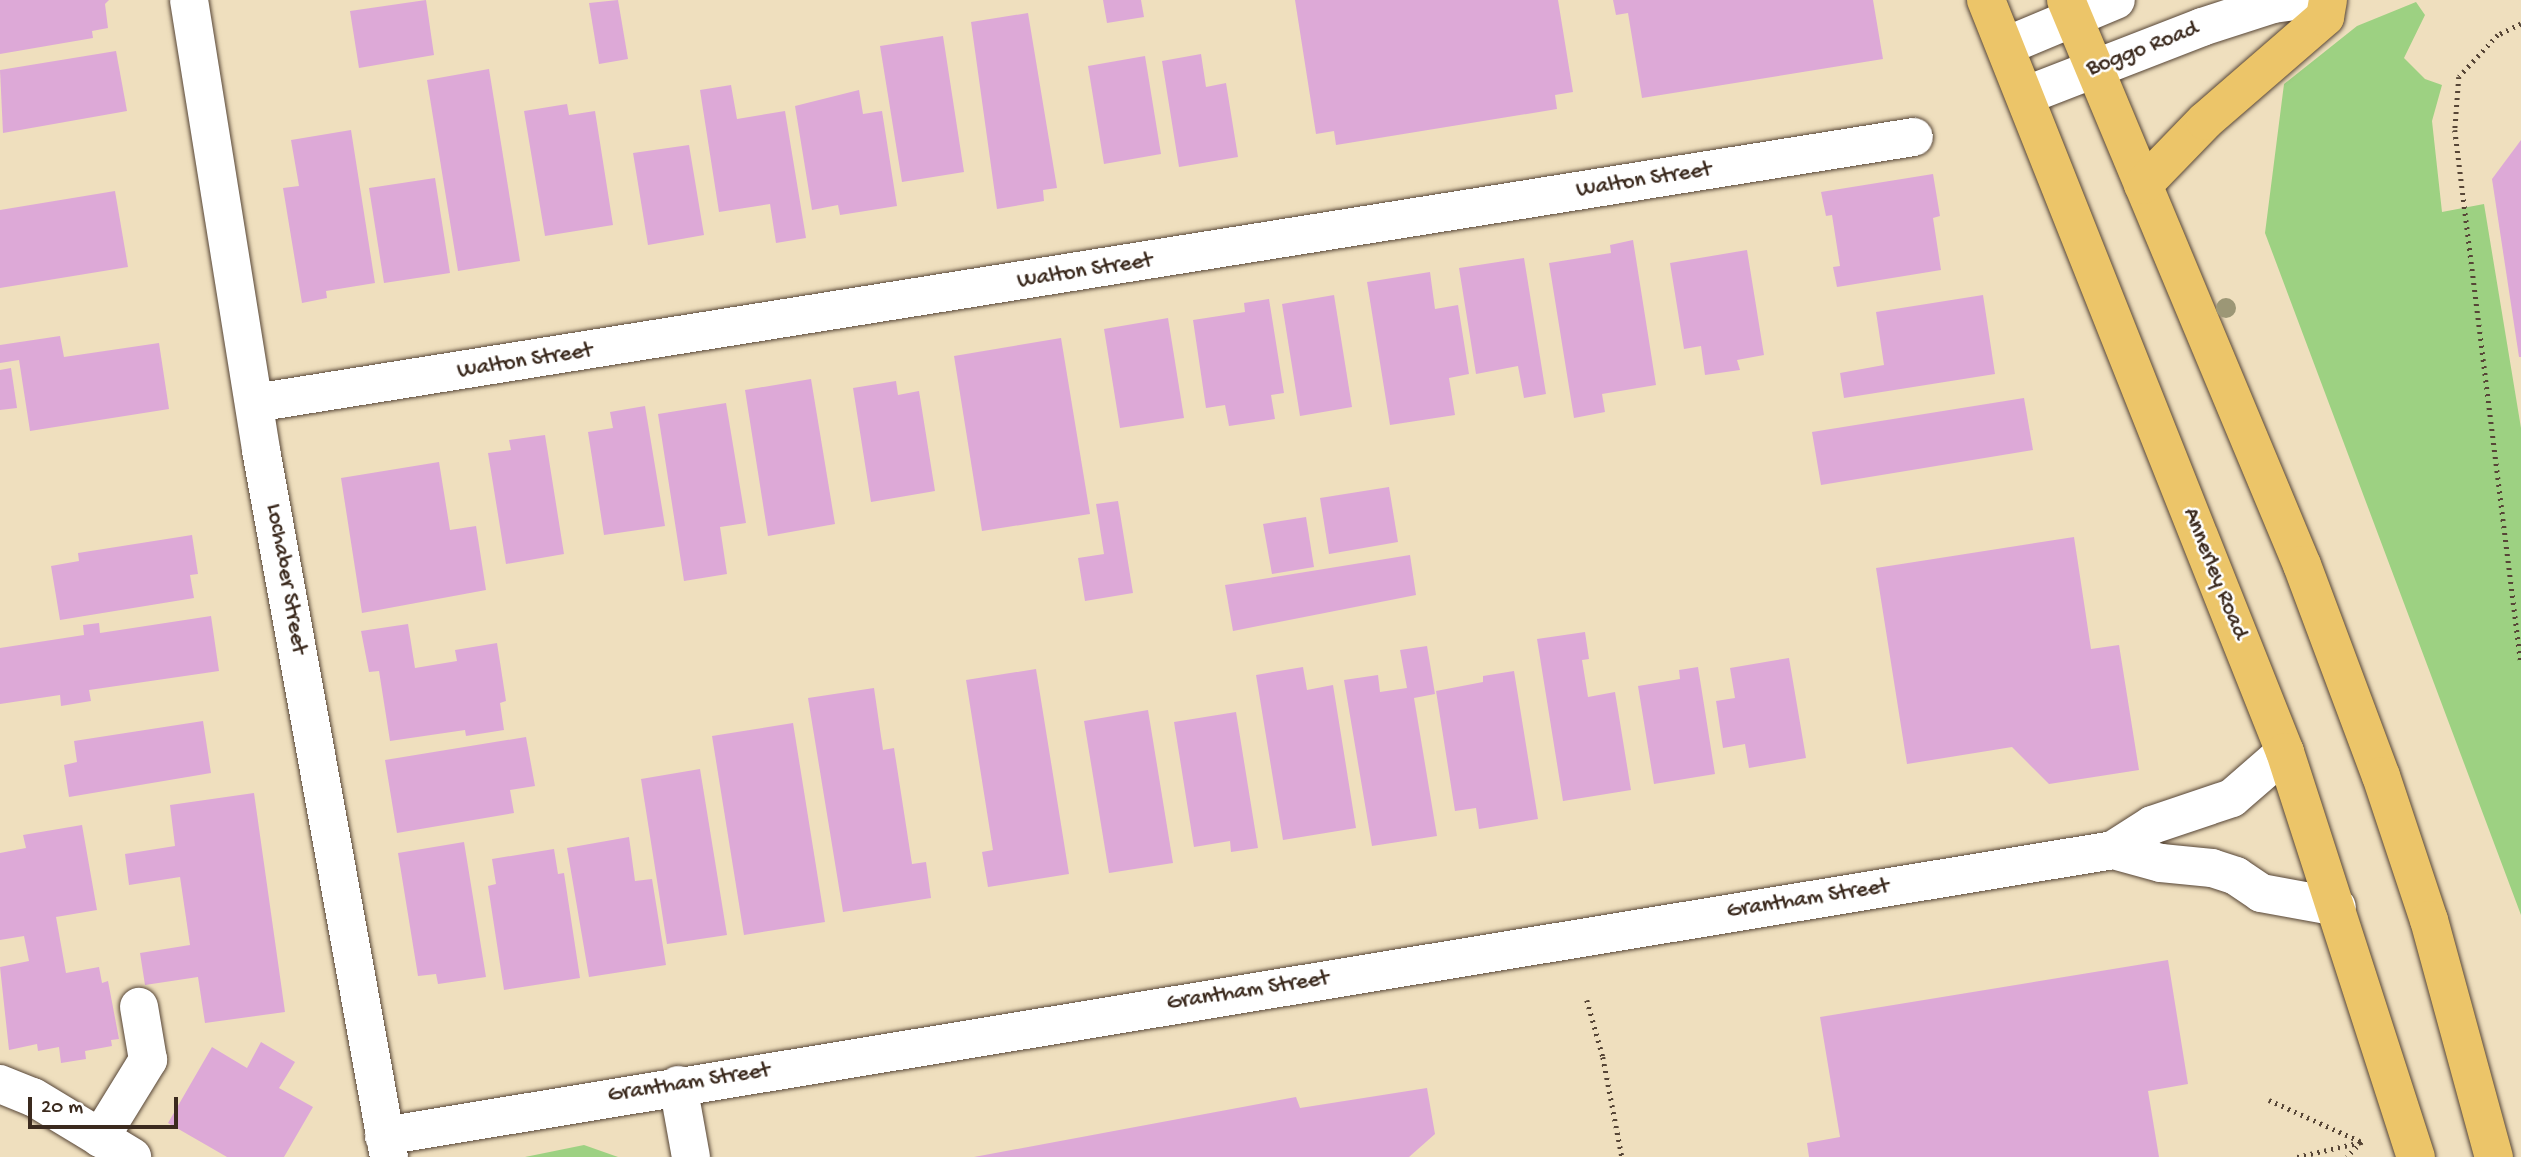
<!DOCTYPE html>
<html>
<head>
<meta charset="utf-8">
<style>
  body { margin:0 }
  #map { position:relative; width:2521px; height:1157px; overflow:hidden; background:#efdfbe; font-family:"Gochi Hand",sans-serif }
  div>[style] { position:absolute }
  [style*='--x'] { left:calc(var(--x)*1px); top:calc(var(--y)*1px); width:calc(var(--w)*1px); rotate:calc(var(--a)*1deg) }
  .green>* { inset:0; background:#9dd182 }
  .building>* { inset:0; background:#dda9d7 }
  .path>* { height:4.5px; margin-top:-2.25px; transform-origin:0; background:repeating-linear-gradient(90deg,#564536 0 2px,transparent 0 7px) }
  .roads { filter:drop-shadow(0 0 2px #564536) drop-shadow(0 0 2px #564536) }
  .minor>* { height:38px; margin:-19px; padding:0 19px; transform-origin:19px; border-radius:19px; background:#fff }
  .major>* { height:38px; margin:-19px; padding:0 19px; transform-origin:19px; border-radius:19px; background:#ecc569 }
  .trees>* { width:20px; height:20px; margin:-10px; border-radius:50%; background:#9c9776 }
  span { translate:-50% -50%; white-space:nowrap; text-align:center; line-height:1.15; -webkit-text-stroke:5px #fff; paint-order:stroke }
  .street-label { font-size:23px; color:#3b2a1e }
  .scale { position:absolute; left:28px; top:1097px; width:150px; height:32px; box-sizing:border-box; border:4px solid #3b2a1e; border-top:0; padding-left:9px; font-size:21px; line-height:24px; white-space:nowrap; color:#3b2a1e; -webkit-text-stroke:5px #fff; paint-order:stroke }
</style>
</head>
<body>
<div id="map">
  <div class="green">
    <div style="clip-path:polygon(2416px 2px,2425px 15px,2404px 58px,2425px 79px,2442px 85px,2432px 121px,2442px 212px,2484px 204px,2521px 428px,2521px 915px,2265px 233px,2284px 84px,2357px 26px)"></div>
    <div style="clip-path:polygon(584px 1145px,618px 1157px,525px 1157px)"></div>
  </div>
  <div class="building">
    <div style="clip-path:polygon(0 0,109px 0,105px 4px,108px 28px,92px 31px,93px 38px,0 54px)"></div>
    <div style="clip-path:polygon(426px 0,434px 55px,359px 68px,350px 11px)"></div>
    <div style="clip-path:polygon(618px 0,628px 59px,599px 64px,589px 3px)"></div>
    <div style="clip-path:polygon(1103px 0,1141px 0,1144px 17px,1107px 23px)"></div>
    <div style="clip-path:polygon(1295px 0,1558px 0,1573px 92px,1555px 95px,1557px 109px,1336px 145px,1334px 131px,1316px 134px)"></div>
    <div style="clip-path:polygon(1613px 0,1873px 0,1883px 59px,1642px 98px,1628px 13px,1616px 15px)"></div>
    <div style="clip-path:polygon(1028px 13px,1057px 188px,1043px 190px,1044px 201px,997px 209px,971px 22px)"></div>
    <div style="clip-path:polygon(943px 36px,964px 172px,902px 182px,880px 46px)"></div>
    <div style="clip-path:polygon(116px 51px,127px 111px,3px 133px,0 70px)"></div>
    <div style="clip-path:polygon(1201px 54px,1206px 87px,1226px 83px,1238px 157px,1179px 167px,1162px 61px)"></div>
    <div style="clip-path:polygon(1145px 56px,1161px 154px,1104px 164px,1088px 66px)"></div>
    <div style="clip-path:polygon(489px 69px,520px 261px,458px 271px,427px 80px)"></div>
    <div style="clip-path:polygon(731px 85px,737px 119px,785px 111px,806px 238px,776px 243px,770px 204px,719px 212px,700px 90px)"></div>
    <div style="clip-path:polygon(859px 90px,863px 114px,882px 111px,897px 206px,840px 215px,838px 205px,812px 210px,795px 106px)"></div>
    <div style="clip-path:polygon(567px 104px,569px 115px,595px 111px,613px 225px,545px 236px,524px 111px)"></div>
    <div style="clip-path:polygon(351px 130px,375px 283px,326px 291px,327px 298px,302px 303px,283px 188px,299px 186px,291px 140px)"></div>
    <div style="clip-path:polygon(2521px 140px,2521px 357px,2519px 357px,2492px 179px)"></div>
    <div style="clip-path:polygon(689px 145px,704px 235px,648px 245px,633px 153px)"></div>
    <div style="clip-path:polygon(1933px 174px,1940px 216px,1933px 218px,1941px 270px,1837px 287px,1833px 267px,1840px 266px,1832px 215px,1826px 216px,1821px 192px)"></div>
    <div style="clip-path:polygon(435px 178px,450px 273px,384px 283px,369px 188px)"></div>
    <div style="clip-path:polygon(115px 191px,128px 267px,0 288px,0 210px)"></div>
    <div style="clip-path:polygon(1633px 240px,1656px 385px,1602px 394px,1605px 412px,1574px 418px,1549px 263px,1611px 253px,1610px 245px)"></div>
    <div style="clip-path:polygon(1747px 250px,1764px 355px,1737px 360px,1740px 370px,1705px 375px,1701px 346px,1684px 349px,1670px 263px)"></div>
    <div style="clip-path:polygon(1524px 258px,1546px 394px,1524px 398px,1518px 366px,1476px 374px,1459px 268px)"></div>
    <div style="clip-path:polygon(1430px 272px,1435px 309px,1458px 305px,1469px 374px,1449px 378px,1455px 415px,1390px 425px,1367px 282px)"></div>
    <div style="clip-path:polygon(1334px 295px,1352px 407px,1300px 416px,1282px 304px)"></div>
    <div style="clip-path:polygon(1983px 295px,1995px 374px,1844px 398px,1840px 373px,1884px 365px,1876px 312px)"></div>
    <div style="clip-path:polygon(1269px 299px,1284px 393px,1271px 395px,1275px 419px,1229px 426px,1225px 405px,1206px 408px,1193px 320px,1245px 312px,1244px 303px)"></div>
    <div style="clip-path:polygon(1168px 318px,1184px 418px,1120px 428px,1104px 329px)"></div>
    <div style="clip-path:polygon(60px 336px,64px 357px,159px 343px,169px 409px,30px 431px,19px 360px,0 363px,0 345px)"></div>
    <div style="clip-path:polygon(1061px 338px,1090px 514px,982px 531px,954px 356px)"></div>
    <div style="clip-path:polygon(11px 368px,17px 408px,0 410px,0 370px)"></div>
    <div style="clip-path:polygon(811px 379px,835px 524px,768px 536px,745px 390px)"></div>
    <div style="clip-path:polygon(896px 381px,898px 395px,919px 391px,935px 491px,871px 502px,853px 388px)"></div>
    <div style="clip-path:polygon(2024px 398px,2033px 450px,1821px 485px,1812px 432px)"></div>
    <div style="clip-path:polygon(726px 403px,746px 523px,720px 527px,727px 574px,684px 581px,658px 414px)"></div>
    <div style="clip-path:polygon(645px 406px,665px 526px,604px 535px,588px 432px,613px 428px,610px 412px)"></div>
    <div style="clip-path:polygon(545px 435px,564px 554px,506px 564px,488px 453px,511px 450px,509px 440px)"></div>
    <div style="clip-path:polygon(439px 462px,450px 530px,476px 526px,486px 590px,362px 613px,341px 478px)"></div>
    <div style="clip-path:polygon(1389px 487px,1398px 542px,1329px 554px,1320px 498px)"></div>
    <div style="clip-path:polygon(1118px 501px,1133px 593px,1085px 601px,1078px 558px,1104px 554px,1096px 504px)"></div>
    <div style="clip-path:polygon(1306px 517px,1314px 567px,1272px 574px,1263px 524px)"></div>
    <div style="clip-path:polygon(192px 535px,198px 574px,190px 575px,194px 598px,60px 620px,51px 566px,79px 561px,78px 553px)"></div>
    <div style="clip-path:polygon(2074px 537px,2091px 649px,2119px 645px,2139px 770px,2049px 784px,2012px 747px,1907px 764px,1876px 568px)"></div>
    <div style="clip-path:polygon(1410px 555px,1416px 595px,1233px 631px,1225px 585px)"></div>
    <div style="clip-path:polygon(211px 616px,219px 671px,89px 690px,91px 701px,61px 706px,60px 695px,0 704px,0 648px,84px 635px,83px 625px,99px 623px,100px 633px)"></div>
    <div style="clip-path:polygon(408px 624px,415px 668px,457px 661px,455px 650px,497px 643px,506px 701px,500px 703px,504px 730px,466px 736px,465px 730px,390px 741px,379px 671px,369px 672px,361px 631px)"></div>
    <div style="clip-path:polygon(1585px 632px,1589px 659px,1582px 660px,1588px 697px,1615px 692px,1631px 790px,1563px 801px,1537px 639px)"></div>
    <div style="clip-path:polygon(1427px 646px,1435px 694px,1414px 698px,1437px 836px,1372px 846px,1344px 680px,1378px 675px,1380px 692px,1407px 688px,1400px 650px)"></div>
    <div style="clip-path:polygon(1789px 658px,1806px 758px,1749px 768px,1745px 744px,1723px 748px,1716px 701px,1735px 698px,1730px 668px)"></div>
    <div style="clip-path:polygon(1303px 667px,1307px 690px,1333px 685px,1356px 828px,1283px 840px,1256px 675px)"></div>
    <div style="clip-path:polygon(1698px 667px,1715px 774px,1654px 784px,1638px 686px,1680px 679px,1679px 670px)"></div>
    <div style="clip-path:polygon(1036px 669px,1069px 874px,988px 887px,982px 852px,993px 850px,966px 680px)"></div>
    <div style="clip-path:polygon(1514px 671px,1538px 819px,1479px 829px,1476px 808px,1455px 811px,1436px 691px,1483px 682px,1483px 676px)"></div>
    <div style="clip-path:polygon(874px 688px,883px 750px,894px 748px,912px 864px,926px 862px,931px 898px,843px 912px,808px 698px)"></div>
    <div style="clip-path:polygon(1148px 710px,1173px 863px,1109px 873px,1084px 721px)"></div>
    <div style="clip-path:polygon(1236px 712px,1258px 848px,1231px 852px,1230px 841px,1194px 847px,1174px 722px)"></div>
    <div style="clip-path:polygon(203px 721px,211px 773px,69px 797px,64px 765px,77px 762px,74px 741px)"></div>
    <div style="clip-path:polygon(793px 723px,825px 922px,744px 935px,712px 736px)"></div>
    <div style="clip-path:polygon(526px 737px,535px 786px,510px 790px,514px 813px,397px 833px,385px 760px)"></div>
    <div style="clip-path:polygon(700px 769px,727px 935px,667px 944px,641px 779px)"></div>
    <div style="clip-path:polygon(254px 793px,285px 1012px,205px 1023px,198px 977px,145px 985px,140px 953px,190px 945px,180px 877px,129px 885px,125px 854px,175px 846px,170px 805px)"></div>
    <div style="clip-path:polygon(82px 825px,97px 910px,56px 917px,66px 973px,99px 967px,102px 983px,108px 981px,119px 1039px,111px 1040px,112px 1046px,85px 1051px,86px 1059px,61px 1063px,59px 1047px,38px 1051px,37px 1044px,9px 1050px,0 967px,29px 961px,24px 936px,0 940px,0 853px,26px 848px,23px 835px)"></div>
    <div style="clip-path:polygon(629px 837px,635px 881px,652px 879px,666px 965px,589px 977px,567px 848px)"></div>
    <div style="clip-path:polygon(464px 842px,486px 977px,438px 984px,436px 974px,418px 976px,398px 853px)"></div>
    <div style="clip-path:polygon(554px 849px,558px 874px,564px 873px,580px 978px,504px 990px,488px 886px,496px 884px,492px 859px)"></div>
    <div style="clip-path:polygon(2168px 960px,2188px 1084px,2148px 1091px,2159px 1157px,1809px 1157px,1807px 1143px,1840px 1137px,1820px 1017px)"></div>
    <div style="clip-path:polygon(261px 1042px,295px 1062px,279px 1088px,313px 1107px,284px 1157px,227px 1157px,168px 1123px,212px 1047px,247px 1068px)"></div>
    <div style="clip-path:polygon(1427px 1088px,1435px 1134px,1409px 1157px,974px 1157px,1296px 1097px,1300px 1108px)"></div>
  </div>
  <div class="path">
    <div style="--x:2521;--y:24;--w:25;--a:154"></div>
    <div style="--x:2498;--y:35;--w:57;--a:132.9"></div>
    <div style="--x:2459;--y:77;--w:53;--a:94.3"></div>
    <div style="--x:2455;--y:130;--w:538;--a:82.95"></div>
    <div style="--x:1587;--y:1000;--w:59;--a:74.3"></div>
    <div style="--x:1603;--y:1057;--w:102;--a:79.2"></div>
    <div style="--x:2269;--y:1100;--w:102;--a:24.3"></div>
    <div style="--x:2297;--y:1157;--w:67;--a:-13"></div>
    <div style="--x:2362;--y:1142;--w:21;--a:135"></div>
  </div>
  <div class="roads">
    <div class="minor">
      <div style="--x:189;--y:0;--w:456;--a:80.9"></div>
      <div style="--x:261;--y:450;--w:718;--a:79.74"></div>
      <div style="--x:2006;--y:46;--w:119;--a:-22.7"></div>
      <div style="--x:2027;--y:95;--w:188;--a:-21.2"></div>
      <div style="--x:2202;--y:27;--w:75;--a:-17.9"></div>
      <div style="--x:2273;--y:4;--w:28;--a:-8"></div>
      <div style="--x:255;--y:403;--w:1680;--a:-9.11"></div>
      <div style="--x:2113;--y:850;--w:46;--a:-32.7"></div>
      <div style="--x:2152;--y:825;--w:84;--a:-18.6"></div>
      <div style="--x:2232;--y:798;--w:70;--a:-41"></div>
      <div style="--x:0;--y:1084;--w:35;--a:22"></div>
      <div style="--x:33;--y:1097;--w:116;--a:31.2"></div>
      <div style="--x:678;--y:1085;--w:73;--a:79.8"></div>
      <div style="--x:384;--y:1136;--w:1752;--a:-9.39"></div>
      <div style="--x:2113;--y:850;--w:50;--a:15.2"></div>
      <div style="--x:2161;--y:863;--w:51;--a:5.6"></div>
      <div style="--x:2212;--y:868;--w:25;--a:18"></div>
      <div style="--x:2236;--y:876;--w:30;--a:34"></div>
      <div style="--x:2261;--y:893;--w:77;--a:10.4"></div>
      <div style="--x:100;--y:1138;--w:92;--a:-58.4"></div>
      <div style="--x:148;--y:1060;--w:54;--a:-99.6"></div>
    </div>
    <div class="major">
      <div style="--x:1986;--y:0;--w:809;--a:68.32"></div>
      <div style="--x:2285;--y:752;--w:426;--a:72.1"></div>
      <div style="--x:2066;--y:0;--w:612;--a:67.33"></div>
      <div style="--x:2302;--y:565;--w:225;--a:69.5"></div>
      <div style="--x:2381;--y:776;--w:152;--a:71.6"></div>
      <div style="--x:2429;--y:920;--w:246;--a:74.7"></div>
      <div style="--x:2143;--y:185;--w:89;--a:-45.9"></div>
      <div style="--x:2205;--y:121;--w:159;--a:-40.9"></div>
      <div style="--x:2325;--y:17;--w:17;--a:-80"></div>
    </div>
  </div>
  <div class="trees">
    <div style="left:2226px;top:308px"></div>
  </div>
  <div class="street-label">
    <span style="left:2143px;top:50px;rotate:-21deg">Boggo Road</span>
    <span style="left:1644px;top:181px;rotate:-9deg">Walton Street</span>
    <span style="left:1085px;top:272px;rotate:-9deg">Walton Street</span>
    <span style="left:525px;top:362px;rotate:-9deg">Walton Street</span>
    <span style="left:2214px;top:574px;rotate:68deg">Annerley Road</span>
    <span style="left:285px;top:579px;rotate:80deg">Lochaber Street</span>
    <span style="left:1808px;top:900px;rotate:-9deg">Grantham Street</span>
    <span style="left:1248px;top:992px;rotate:-9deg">Grantham Street</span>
    <span style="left:689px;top:1084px;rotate:-9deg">Grantham Street</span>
  </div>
  <div class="scale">20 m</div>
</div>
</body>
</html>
